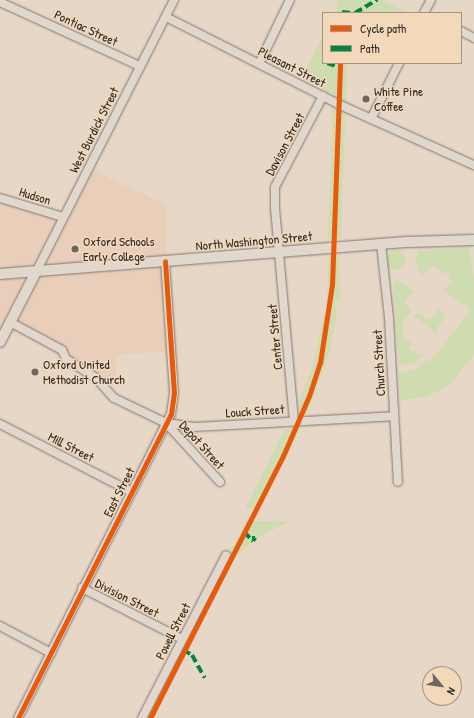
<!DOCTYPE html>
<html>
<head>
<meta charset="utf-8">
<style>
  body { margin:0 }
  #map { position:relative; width:474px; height:718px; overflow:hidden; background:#e6d7c7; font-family:"Patrick Hand",sans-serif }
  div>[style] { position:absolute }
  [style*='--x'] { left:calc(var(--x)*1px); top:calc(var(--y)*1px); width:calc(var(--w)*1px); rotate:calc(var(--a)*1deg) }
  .built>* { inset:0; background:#e9cfba }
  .green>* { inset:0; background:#cedcaf }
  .round { border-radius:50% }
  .roads { filter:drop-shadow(0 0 1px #7f7871) drop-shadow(0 0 1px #7f7871) }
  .minor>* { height:8px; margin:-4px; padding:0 4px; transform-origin:4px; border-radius:4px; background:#e1d7cc }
  .major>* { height:10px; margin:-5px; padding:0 5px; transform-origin:5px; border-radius:5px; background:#e1d7cc }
  .quiet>* { height:4px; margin-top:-2px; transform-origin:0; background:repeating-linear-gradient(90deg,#00873e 0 8px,transparent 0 12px) }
  .cycleway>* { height:5px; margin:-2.5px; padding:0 2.5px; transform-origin:2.5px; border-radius:2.5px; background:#e8590c }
  .dots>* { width:11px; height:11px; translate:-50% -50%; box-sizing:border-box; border:2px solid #f3d8ba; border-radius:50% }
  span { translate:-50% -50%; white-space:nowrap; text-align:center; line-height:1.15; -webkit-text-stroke:3px #f3d8ba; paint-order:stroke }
  .street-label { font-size:13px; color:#2b2b2b }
  .poi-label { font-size:13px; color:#2b2b2b }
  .left { translate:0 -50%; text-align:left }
  .legend { position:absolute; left:322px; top:12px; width:140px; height:52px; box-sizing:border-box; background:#f3d8ba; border:1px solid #a39381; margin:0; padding:5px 7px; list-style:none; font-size:12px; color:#2b2b2b }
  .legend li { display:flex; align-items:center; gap:8px; height:20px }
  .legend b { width:20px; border:1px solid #a39381 }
  .north { position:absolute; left:422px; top:666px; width:40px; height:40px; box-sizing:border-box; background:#f3d8ba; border:1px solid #a39381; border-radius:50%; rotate:119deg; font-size:11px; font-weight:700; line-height:16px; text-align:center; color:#2b2b2b }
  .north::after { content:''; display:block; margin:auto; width:14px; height:18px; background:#6c6762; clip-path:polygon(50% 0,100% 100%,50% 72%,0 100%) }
</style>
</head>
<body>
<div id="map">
  <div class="built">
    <div style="clip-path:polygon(84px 166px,167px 205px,167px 351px,117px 355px,115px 381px,88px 374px,53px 352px,3px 326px,0 331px,0 202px,57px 220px)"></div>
  </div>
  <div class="green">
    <div style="clip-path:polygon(337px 0,382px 0,408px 13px,337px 13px)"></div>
    <div style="clip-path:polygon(323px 36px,323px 63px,347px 63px,341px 238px,328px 239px,333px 93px,302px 78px)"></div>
    <div style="clip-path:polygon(465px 247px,470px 251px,474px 283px,474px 355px,450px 384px,442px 389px,424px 397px,401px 400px,399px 373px,418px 368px,426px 360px,430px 362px,470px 311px,466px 307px,468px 304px,465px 302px,462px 305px,443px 290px,454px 283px,448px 277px,450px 274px,447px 272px,444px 274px,432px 265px,424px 275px,420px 273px,416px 263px,418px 251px)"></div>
    <div class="round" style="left:386px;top:250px;width:20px;height:20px"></div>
    <div style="clip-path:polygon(338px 256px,341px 300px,335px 301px,337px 314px,329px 354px,307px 414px,299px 414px,299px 401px,313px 365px,323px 316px,326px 315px,329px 257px)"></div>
    <div style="clip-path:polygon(397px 280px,414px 291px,404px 303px,411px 308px,410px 314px,402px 322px,403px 340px,410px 341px,412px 343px,408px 348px,418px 355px,424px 353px,416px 362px,405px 365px,399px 364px,393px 282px)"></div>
    <div style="clip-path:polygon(438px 309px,446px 316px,437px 328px,437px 334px,414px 316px,417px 313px,430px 320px)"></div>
    <div style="clip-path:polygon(300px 428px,260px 508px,245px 508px,285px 429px)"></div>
    <div style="clip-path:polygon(246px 521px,290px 521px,257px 538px,235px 557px,154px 718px,146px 718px)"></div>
  </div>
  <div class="roads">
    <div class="minor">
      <div style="--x:0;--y:2;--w:154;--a:24.6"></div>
      <div style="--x:424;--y:13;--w:15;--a:-62"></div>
      <div style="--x:166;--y:17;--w:193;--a:26.8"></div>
      <div style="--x:338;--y:104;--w:149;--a:24.2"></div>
      <div style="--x:461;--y:31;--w:15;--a:28"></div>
      <div style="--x:259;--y:64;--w:71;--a:-64.2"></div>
      <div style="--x:371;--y:119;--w:63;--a:-63.4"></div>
      <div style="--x:0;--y:198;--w:66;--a:16.8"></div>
      <div style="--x:381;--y:244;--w:74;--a:83.8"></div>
      <div style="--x:389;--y:318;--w:164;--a:86.9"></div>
      <div style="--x:36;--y:272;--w:305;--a:-63.1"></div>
      <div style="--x:10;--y:322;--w:59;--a:28.3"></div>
      <div style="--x:62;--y:350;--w:10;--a:66"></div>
      <div style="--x:66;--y:359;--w:34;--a:32"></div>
      <div style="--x:95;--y:377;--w:28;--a:48"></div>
      <div style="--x:114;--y:398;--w:58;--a:25.7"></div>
      <div style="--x:166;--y:423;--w:28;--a:8"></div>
      <div style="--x:194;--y:427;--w:200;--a:-3.1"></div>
      <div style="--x:294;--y:421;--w:215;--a:-95.1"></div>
      <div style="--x:275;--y:207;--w:20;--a:-90"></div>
      <div style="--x:275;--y:187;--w:103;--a:-62.2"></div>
      <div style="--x:166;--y:423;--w:80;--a:47.5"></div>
      <div style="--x:0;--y:424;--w:148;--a:27.3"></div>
      <div style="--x:82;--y:588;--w:112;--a:27"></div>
      <div style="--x:0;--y:626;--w:58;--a:27.9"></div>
      <div style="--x:18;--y:718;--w:340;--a:-63.3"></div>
      <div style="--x:171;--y:414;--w:21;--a:-82"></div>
      <div style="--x:174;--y:393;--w:132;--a:-93.9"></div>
      <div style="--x:142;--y:718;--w:183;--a:-62.7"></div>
    </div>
    <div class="major">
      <div style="--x:0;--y:274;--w:410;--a:-4.5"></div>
      <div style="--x:409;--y:242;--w:65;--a:-1.8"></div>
      <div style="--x:0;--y:342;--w:79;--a:-62.8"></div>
    </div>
  </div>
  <div class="quiet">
    <div style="--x:342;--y:12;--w:10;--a:6"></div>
    <div style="--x:355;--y:13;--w:26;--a:-31"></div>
    <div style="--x:327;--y:63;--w:13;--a:18"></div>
    <div style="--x:244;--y:532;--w:13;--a:45"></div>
    <div style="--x:253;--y:541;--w:4;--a:-56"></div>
    <div style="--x:255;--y:538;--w:3;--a:180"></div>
    <div style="--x:183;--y:650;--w:10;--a:29"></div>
    <div style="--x:192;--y:655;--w:26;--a:61"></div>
  </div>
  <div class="cycleway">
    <div style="--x:18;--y:718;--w:340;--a:-63.3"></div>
    <div style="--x:171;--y:414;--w:21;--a:-82"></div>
    <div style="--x:174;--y:393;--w:132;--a:-93.9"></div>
    <div style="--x:150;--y:718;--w:294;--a:-63.1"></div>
    <div style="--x:283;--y:456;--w:65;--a:-66.6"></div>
    <div style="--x:309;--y:396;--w:35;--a:-72"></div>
    <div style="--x:320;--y:363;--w:79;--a:-81.3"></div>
    <div style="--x:332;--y:285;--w:222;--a:-87.9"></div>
  </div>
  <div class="dots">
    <div style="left:366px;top:99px;background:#6c6762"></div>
    <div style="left:75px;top:249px;background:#6c6762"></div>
    <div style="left:35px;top:372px;background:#6c6762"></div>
  </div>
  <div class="street-label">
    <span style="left:86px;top:28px;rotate:25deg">Pontiac Street</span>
    <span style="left:292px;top:67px;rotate:27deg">Pleasant Street</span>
    <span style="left:94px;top:130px;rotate:-63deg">West Burdick Street</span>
    <span style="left:285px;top:144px;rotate:-62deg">Davison Street</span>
    <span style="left:35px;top:196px;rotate:17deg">Hudson</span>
    <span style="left:254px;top:241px;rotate:-5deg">North Washington Street</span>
    <span style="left:275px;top:337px;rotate:-95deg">Center Street</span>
    <span style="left:379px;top:363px;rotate:-93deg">Church Street</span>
    <span style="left:255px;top:411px;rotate:-4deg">Louck Street</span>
    <span style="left:202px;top:445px;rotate:48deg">Depot Street</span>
    <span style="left:71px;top:447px;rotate:27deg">Mill Street</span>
    <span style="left:119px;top:492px;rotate:-63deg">East Street</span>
    <span style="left:127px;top:598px;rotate:27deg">Division Street</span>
    <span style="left:173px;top:631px;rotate:-63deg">Powell Street</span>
  </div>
  <div class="poi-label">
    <span class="left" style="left:374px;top:99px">White Pine<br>Coffee</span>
    <span class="left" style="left:83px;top:249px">Oxford Schools<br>Early College</span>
    <span class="left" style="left:43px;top:372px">Oxford United<br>Methodist Church</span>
  </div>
  <ul class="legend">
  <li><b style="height:5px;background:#e8590c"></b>Cycle path</li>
  <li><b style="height:5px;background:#00873e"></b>Path</li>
  </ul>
  <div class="north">N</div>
</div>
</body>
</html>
